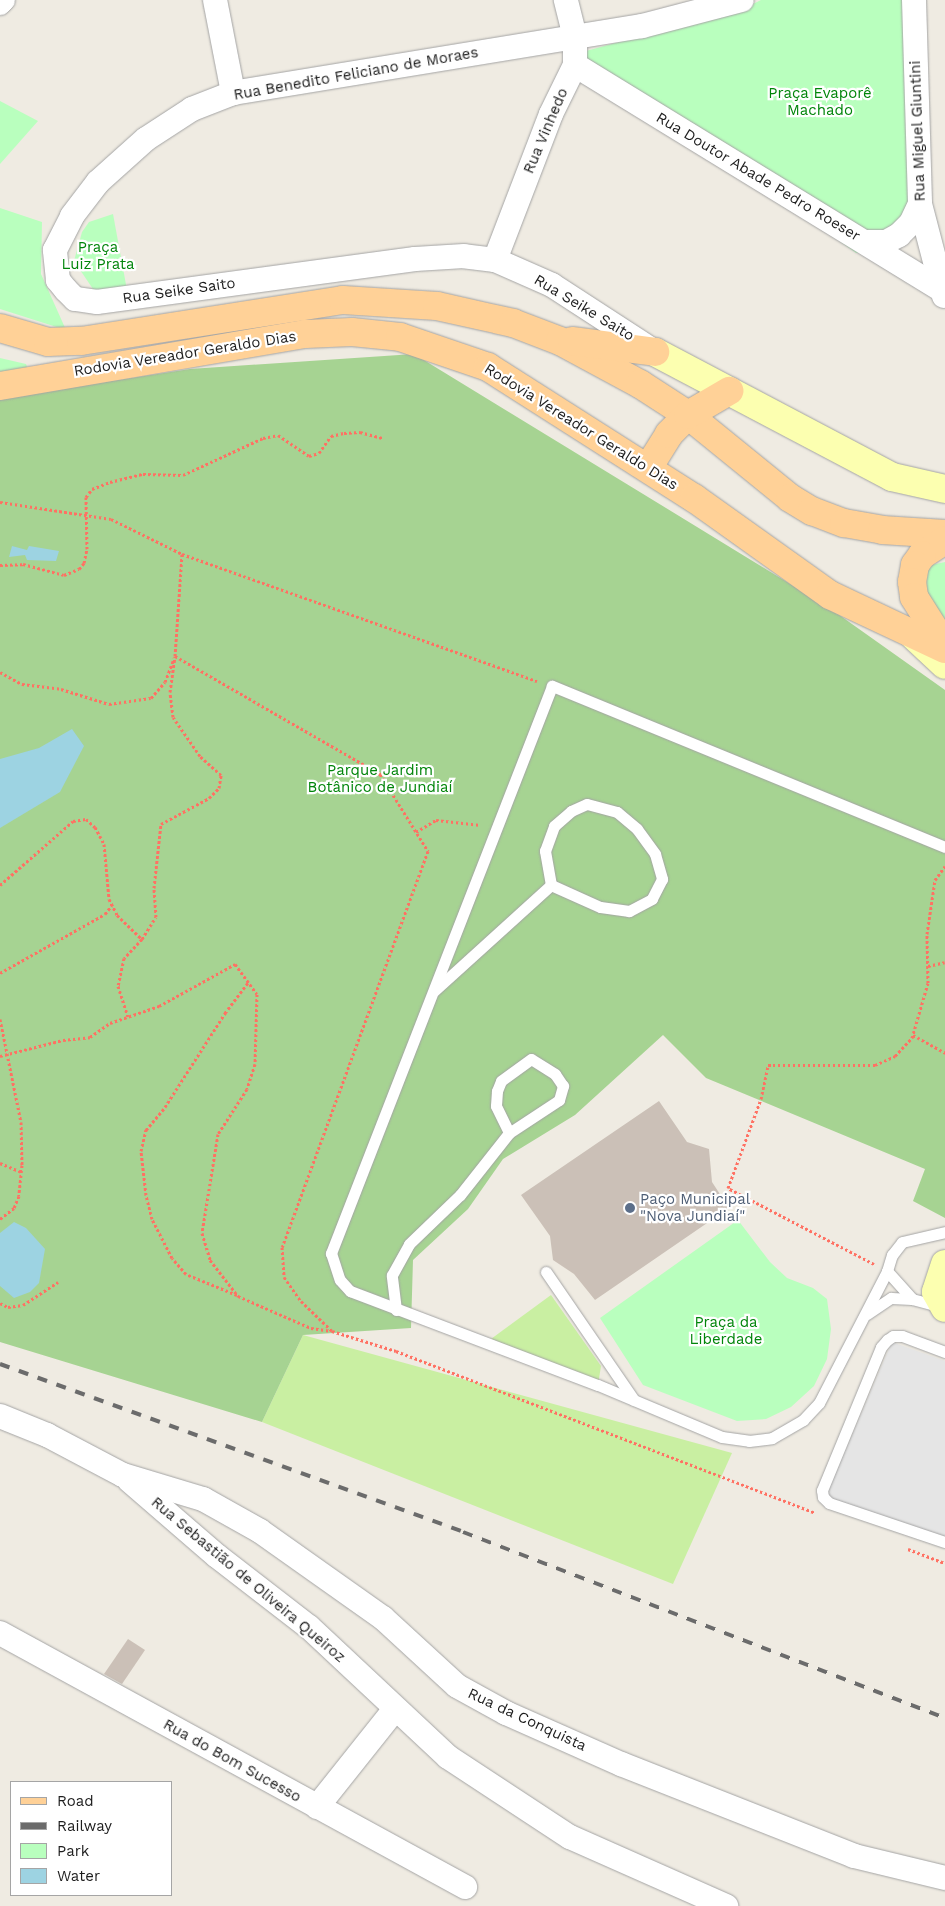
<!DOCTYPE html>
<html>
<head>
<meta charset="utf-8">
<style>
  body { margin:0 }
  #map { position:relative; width:945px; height:1906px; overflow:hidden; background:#efebe2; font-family:"Work Sans",sans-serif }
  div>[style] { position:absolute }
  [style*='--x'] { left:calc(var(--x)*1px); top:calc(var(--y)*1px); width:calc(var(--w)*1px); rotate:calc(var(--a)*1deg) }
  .grass>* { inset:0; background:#c9efa2 }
  .forest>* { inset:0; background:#a6d392 }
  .park>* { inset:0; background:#b9ffbe }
  .parking>* { inset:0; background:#e5e5e5 }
  .water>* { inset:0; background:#9dd3e2 }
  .building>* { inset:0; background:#cbc0b7 }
  .path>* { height:3px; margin-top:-1.5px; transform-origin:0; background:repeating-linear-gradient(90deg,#ff7163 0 2.5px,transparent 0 5px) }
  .roads { filter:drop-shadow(0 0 1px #a4a4a4) drop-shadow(0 0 1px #a4a4a4) }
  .lane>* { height:11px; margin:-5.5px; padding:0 5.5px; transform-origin:5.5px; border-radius:5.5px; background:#fff }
  .street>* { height:24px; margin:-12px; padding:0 12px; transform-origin:12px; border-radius:12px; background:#fff }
  .secondary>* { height:28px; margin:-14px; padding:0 14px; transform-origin:14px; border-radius:14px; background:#fcffb0 }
  .primary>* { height:28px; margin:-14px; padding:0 14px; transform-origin:14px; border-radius:14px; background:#ffd197 }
  .rail>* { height:4px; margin-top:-2px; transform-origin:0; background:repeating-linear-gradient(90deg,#6b6b6b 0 10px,transparent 0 20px) }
  .dots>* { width:14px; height:14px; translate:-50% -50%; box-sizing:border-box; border:2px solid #fff; border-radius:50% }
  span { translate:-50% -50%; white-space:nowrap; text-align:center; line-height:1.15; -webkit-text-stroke:4.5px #fff; paint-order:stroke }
  .street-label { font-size:15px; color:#1d1d1d }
  .park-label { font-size:15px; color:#01850a }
  .service-label { font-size:15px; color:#4e5e75 }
  .left { translate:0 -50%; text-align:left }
  .legend { position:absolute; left:10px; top:1781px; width:162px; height:115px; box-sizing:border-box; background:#fff; border:1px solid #a5a5a5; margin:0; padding:6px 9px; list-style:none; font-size:15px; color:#1d1d1d }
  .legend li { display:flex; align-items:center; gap:10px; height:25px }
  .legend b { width:25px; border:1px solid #a5a5a5 }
</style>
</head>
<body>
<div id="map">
  <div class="grass">
    <div style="clip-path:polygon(551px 1295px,601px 1366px,598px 1385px,491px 1339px)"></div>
    <div style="clip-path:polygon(303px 1335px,732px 1453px,673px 1584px,262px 1422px)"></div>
  </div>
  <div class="forest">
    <div style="clip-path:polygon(414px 354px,828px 607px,945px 690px,945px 1218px,913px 1201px,925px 1169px,706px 1078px,663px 1035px,575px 1115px,503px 1159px,468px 1209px,413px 1260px,411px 1328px,303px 1335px,262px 1422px,0 1342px,0 398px,190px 369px)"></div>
  </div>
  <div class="park">
    <div style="clip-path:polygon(761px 0,923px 0,924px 223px,883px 252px,856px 253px,600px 70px,568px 56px,749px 6px)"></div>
    <div style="clip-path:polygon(0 101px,38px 121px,0 164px)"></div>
    <div style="clip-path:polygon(0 208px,42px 222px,41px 274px,66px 330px,0 309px)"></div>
    <div style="clip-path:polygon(113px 214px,127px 290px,95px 292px,74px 261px,82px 232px,89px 222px)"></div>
    <div style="clip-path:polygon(0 358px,26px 364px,29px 372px,0 375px)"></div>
    <div style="clip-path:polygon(945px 562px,945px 623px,927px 598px,922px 578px,931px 565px)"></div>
    <div style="clip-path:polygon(738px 1220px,770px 1262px,787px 1278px,813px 1288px,827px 1299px,831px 1329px,827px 1359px,814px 1386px,791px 1407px,766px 1419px,737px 1421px,643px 1385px,600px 1318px)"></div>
  </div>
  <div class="parking">
    <div style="clip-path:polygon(892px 1342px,945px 1361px,945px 1540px,825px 1498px)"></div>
  </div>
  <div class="water">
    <div style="clip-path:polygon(12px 546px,27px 550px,29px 546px,59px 551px,56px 561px,27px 560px,25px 555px,9px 557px)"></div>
    <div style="clip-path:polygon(72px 729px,84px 746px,60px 792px,0 828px,0 759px,39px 748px)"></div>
    <div style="clip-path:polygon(14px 1222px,26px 1228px,45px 1249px,39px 1283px,30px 1292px,14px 1298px,0 1286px,0 1233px)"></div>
  </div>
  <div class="building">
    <div style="clip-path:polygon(659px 1101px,687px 1142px,709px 1149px,712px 1182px,729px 1208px,595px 1300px,574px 1274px,553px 1260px,550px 1236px,521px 1195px)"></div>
    <div style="clip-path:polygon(128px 1639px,145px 1650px,122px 1684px,104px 1674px)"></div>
  </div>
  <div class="path">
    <div style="--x:0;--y:502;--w:112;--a:8.7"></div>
    <div style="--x:111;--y:519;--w:79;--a:26.2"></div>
    <div style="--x:182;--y:554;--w:102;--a:93.9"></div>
    <div style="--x:175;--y:656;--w:237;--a:29.9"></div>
    <div style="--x:380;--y:774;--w:91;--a:58.1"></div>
    <div style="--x:428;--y:851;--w:422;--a:110.2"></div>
    <div style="--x:282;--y:1247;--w:30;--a:86"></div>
    <div style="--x:284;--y:1277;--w:29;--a:55"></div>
    <div style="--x:301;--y:1301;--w:43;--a:44.1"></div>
    <div style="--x:332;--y:1331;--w:67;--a:17.4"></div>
    <div style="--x:396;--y:1351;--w:448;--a:21.1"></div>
    <div style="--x:182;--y:554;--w:377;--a:19.7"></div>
    <div style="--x:0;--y:565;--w:23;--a:-2"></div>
    <div style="--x:23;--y:564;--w:42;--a:15"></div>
    <div style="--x:64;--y:575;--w:16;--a:-22"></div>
    <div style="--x:79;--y:569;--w:8;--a:-50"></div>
    <div style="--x:84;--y:563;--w:14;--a:-78"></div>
    <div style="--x:87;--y:549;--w:52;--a:-91.1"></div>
    <div style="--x:86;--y:497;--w:10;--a:-53"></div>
    <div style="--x:92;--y:489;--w:19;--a:-21"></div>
    <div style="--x:110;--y:482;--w:34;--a:-14"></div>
    <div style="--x:143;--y:474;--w:40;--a:1.4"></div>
    <div style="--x:183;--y:475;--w:88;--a:-24.8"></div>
    <div style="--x:263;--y:438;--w:15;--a:-11"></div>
    <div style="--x:278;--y:435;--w:37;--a:34"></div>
    <div style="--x:309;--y:456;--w:10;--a:-17"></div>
    <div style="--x:319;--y:453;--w:21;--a:-55"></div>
    <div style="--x:331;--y:436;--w:13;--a:-13"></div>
    <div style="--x:344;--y:433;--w:16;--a:-4"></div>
    <div style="--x:360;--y:432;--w:23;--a:15"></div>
    <div style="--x:0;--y:672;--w:25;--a:29"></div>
    <div style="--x:22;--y:684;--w:39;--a:7"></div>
    <div style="--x:61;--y:689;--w:50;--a:17.4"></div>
    <div style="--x:109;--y:704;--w:42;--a:-8.1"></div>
    <div style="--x:151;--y:698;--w:21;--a:-49"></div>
    <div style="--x:165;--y:682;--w:25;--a:-69"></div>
    <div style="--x:416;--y:832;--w:23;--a:-31"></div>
    <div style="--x:436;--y:820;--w:45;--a:6.3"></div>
    <div style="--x:0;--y:885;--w:97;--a:-41.2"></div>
    <div style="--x:73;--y:821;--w:13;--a:-9"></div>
    <div style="--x:86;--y:819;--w:12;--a:42"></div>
    <div style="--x:95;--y:827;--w:19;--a:62"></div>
    <div style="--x:104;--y:844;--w:55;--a:84.8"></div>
    <div style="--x:109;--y:899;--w:18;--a:63"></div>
    <div style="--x:117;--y:915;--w:35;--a:44"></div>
    <div style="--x:142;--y:939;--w:26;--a:133"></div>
    <div style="--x:124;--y:958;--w:29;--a:102"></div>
    <div style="--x:118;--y:986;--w:32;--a:72"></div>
    <div style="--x:142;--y:939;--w:26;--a:-58"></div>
    <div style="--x:156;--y:917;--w:29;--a:-94"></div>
    <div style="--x:154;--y:888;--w:64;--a:-83.8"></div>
    <div style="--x:161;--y:824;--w:55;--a:-28.4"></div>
    <div style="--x:209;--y:798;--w:14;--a:-45"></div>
    <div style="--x:219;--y:788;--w:13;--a:-81"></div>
    <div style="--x:221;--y:775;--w:28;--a:-138"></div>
    <div style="--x:200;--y:756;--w:47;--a:-124.7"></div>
    <div style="--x:173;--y:717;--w:25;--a:-97"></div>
    <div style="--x:170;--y:692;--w:36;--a:-82"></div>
    <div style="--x:928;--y:966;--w:17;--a:-13"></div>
    <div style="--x:0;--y:973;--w:120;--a:-29.3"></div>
    <div style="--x:105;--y:914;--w:11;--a:-52"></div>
    <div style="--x:0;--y:1019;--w:105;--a:78.5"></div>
    <div style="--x:21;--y:1122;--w:43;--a:88.7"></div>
    <div style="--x:22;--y:1165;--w:31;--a:96"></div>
    <div style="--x:19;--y:1196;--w:13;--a:113"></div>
    <div style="--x:14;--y:1208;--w:18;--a:142"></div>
    <div style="--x:913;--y:1035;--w:37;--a:29"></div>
    <div style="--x:0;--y:1056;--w:65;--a:-14.3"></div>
    <div style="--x:63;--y:1040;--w:27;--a:-6"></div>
    <div style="--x:90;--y:1037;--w:24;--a:-35"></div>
    <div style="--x:110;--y:1023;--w:52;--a:-19.1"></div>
    <div style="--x:159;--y:1006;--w:87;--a:-28.9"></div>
    <div style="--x:235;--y:964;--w:37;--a:54"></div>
    <div style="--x:257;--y:994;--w:70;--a:91.6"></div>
    <div style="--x:255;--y:1064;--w:26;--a:108"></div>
    <div style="--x:247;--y:1089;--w:54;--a:122.8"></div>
    <div style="--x:218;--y:1134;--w:100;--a:99.2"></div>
    <div style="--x:202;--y:1233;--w:28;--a:73"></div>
    <div style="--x:210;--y:1260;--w:46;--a:52.1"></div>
    <div style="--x:238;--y:1296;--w:80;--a:23.7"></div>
    <div style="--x:311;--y:1328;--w:21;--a:8"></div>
    <div style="--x:0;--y:1163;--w:23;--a:23"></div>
    <div style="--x:874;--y:1264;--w:165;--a:-152.5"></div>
    <div style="--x:728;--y:1188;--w:95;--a:-69.7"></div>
    <div style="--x:761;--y:1099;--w:35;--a:-78"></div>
    <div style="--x:768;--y:1065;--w:107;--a:0"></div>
    <div style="--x:875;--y:1065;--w:22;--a:-24"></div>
    <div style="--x:895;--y:1056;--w:25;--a:-47"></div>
    <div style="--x:912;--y:1038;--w:57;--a:-73.8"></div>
    <div style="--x:928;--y:983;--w:49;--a:-91.2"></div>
    <div style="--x:927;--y:934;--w:55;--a:-81.6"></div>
    <div style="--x:935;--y:880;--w:17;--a:-54"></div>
    <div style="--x:237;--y:1295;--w:55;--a:-157.6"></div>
    <div style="--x:186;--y:1274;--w:21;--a:-131"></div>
    <div style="--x:172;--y:1258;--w:44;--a:-117.1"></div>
    <div style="--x:152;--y:1219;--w:25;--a:-104"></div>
    <div style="--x:146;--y:1195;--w:44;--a:-96.5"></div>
    <div style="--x:141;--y:1151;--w:22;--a:-77"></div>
    <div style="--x:146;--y:1130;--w:30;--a:-50"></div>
    <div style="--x:165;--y:1107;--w:112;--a:-57.4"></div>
    <div style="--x:225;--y:1013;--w:40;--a:-53"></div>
    <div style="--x:0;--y:1303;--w:9;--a:27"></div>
    <div style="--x:8;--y:1307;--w:15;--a:-8"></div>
    <div style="--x:23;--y:1305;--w:42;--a:-33.3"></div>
    <div style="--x:908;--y:1549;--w:40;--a:21"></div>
  </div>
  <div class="roads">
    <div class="lane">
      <div style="--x:945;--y:847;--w:425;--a:-157.7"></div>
      <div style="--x:552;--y:686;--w:609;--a:111.29"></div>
      <div style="--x:331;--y:1253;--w:28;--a:72"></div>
      <div style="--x:340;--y:1280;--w:15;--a:48"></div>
      <div style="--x:350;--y:1291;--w:265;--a:20.8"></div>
      <div style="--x:598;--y:1385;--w:134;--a:22.8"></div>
      <div style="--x:722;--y:1437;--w:27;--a:8"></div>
      <div style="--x:749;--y:1441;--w:23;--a:-7"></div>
      <div style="--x:772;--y:1438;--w:36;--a:-30"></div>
      <div style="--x:803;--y:1420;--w:23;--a:-47"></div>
      <div style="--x:819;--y:1403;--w:148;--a:-62.7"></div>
      <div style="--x:887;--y:1271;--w:17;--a:-73"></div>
      <div style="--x:892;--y:1255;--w:16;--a:-52"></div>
      <div style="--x:902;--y:1242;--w:44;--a:-13.1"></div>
      <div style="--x:434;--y:991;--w:158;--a:-42.2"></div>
      <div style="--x:551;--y:885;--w:35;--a:-100"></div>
      <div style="--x:545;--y:851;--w:27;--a:-70"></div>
      <div style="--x:554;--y:826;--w:23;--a:-41"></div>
      <div style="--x:571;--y:811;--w:17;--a:-24"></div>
      <div style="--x:587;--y:804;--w:31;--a:15"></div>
      <div style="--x:617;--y:812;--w:26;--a:40"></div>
      <div style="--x:637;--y:829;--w:31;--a:54"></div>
      <div style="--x:655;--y:854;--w:26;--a:74"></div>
      <div style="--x:662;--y:879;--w:22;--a:117"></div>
      <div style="--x:652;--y:899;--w:26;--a:152"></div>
      <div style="--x:629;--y:911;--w:29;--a:-172"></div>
      <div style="--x:600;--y:907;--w:54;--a:-155.8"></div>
      <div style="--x:887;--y:1271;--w:38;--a:48"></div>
      <div style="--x:912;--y:1299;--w:31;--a:15"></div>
      <div style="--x:546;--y:1272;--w:155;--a:55.5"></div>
      <div style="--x:396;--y:1310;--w:35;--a:-97"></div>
      <div style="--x:392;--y:1275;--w:35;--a:-61"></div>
      <div style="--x:409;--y:1244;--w:71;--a:-43.9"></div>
      <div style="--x:460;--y:1195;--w:79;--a:-51.7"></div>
      <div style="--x:509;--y:1133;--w:60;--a:-33.4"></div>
      <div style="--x:559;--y:1100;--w:15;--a:-74"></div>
      <div style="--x:563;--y:1086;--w:14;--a:-124"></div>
      <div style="--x:555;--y:1074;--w:28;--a:-148"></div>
      <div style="--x:531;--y:1059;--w:37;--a:144"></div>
      <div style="--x:501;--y:1081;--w:11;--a:112"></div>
      <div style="--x:497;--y:1091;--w:15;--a:94"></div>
      <div style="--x:496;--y:1106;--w:30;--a:64"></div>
      <div style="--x:867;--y:1314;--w:29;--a:-34"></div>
      <div style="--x:891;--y:1298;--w:21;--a:3"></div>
      <div style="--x:945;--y:1352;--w:46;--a:-159.6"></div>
      <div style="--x:902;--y:1336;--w:9;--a:180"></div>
      <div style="--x:893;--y:1336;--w:7;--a:146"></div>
      <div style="--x:887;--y:1340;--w:9;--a:131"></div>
      <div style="--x:881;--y:1347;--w:155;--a:112.4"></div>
      <div style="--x:822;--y:1490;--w:7;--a:82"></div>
      <div style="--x:823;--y:1497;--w:8;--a:45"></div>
      <div style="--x:829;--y:1503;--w:122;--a:18.6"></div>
    </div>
    <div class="street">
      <div style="--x:215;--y:0;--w:95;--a:79"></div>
      <div style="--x:914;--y:0;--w:204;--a:88.3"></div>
      <div style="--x:920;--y:204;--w:95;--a:75.4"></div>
      <div style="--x:0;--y:3;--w:4;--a:-45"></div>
      <div style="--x:575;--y:65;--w:429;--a:31.5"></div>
      <div style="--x:866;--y:242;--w:20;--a:0"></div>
      <div style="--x:886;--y:242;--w:15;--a:-28"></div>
      <div style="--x:899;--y:235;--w:17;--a:-45"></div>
      <div style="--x:911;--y:223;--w:21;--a:-65"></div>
      <div style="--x:495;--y:260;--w:156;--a:-69"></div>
      <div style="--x:551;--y:114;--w:55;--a:-63.9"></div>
      <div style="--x:575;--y:65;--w:28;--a:-90"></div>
      <div style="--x:575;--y:37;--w:38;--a:-104"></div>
      <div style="--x:655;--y:352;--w:123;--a:-147"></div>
      <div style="--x:552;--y:285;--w:62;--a:-156.3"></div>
      <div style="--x:495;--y:260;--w:31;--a:-173"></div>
      <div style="--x:464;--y:256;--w:49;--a:176.5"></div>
      <div style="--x:415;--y:259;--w:321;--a:172.3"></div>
      <div style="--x:97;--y:302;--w:22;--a:-172"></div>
      <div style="--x:75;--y:299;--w:13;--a:-135"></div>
      <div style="--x:66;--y:290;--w:13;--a:-129"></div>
      <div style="--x:58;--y:280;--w:30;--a:-96"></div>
      <div style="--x:55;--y:250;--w:38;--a:-63"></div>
      <div style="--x:72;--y:216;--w:43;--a:-52.6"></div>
      <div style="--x:98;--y:182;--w:64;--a:-41.9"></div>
      <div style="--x:146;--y:139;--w:55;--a:-33.1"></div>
      <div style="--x:192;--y:109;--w:44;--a:-21.3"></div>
      <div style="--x:233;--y:93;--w:414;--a:-9.3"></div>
      <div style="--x:642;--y:26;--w:103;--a:-14.6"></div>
      <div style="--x:0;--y:1416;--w:51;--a:22"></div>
      <div style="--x:47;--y:1435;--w:86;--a:27.8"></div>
      <div style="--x:123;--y:1475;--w:84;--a:16.7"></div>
      <div style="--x:203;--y:1499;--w:65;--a:29.3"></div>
      <div style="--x:260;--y:1531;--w:151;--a:35.3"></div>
      <div style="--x:383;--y:1618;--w:100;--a:42.6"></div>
      <div style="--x:457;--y:1686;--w:56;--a:28.9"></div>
      <div style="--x:506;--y:1713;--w:126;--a:23.9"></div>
      <div style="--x:621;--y:1764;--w:251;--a:21.5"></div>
      <div style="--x:854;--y:1856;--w:94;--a:13.6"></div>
      <div style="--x:130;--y:1481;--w:115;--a:40.8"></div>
      <div style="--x:217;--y:1556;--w:116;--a:37.7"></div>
      <div style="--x:309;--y:1627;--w:190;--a:43.1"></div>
      <div style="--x:448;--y:1757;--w:146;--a:33.3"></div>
      <div style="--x:570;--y:1837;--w:171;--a:23.9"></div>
      <div style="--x:0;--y:1633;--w:530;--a:28.64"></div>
      <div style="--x:317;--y:1807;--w:125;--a:-51.5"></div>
    </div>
    <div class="secondary">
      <div style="--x:655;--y:352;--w:268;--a:27.8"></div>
      <div style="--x:892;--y:477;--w:54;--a:12.8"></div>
      <div style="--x:914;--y:636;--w:42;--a:43.1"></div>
      <div style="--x:945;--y:1264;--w:29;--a:108"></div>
      <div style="--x:936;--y:1292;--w:18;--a:61"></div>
    </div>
    <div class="primary">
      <div style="--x:0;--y:328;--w:50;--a:16.3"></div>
      <div style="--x:48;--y:342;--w:33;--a:-2"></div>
      <div style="--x:81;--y:341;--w:265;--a:-8.9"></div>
      <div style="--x:343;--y:300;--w:94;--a:3.7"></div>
      <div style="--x:437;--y:306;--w:78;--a:12.6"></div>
      <div style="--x:513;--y:323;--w:50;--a:21"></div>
      <div style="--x:560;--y:341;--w:91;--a:28.3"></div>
      <div style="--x:640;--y:384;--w:57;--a:32.9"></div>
      <div style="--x:688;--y:415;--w:132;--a:39.1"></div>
      <div style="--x:790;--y:498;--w:26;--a:31"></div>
      <div style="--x:812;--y:511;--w:34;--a:21"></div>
      <div style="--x:844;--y:523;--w:39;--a:10"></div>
      <div style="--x:882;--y:530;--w:63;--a:3.6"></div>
      <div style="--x:572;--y:341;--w:84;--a:7.5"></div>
      <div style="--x:0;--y:386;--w:309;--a:-9.7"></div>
      <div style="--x:305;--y:334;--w:47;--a:-2.4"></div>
      <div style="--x:352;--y:332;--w:48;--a:5.9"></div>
      <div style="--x:400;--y:337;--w:93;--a:18.8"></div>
      <div style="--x:488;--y:367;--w:244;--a:32.5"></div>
      <div style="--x:694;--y:498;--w:167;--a:35.5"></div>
      <div style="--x:830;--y:595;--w:127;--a:25.2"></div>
      <div style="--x:648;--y:468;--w:40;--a:-58"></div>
      <div style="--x:669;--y:434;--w:27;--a:-45"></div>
      <div style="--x:688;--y:415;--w:48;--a:-30.3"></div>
      <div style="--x:945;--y:540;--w:27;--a:147"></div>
      <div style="--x:922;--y:555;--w:12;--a:125"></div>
      <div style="--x:915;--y:565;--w:17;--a:100"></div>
      <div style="--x:912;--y:582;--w:15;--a:82"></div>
      <div style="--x:914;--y:597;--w:58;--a:57.7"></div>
    </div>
  </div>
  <div class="rail">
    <div style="--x:0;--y:1364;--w:493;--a:19.9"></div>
    <div style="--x:463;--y:1532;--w:517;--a:21.1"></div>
  </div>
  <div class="dots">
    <div style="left:630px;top:1208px;background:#5c6f8a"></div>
  </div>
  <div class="street-label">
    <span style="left:356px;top:74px;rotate:-10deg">Rua Benedito Feliciano de Moraes</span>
    <span style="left:546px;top:131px;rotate:-67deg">Rua Vinhedo</span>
    <span style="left:918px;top:131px;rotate:-92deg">Rua Miguel Giuntini</span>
    <span style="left:758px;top:177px;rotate:31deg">Rua Doutor Abade Pedro Roeser</span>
    <span style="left:179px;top:291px;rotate:-8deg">Rua Seike Saito</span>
    <span style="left:584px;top:308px;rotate:31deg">Rua Seike Saito</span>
    <span style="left:185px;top:354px;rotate:-9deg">Rodovia Vereador Geraldo Dias</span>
    <span style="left:581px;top:427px;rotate:32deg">Rodovia Vereador Geraldo Dias</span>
    <span style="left:248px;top:1580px;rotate:40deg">Rua Sebastião de Oliveira Queiroz</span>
    <span style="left:527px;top:1720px;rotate:25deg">Rua da Conquista</span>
    <span style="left:232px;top:1761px;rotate:29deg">Rua do Bom Sucesso</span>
  </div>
  <div class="park-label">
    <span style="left:820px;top:102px">Praça Evaporê<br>Machado</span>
    <span style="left:98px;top:256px">Praça<br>Luiz Prata</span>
    <span style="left:380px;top:779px">Parque Jardim<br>Botânico de Jundiaí</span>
    <span style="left:726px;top:1331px">Praça da<br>Liberdade</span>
  </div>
  <div class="service-label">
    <span class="left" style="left:640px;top:1208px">Paço Municipal<br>"Nova Jundiaí"</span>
  </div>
  <ul class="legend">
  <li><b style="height:6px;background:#ffd197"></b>Road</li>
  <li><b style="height:6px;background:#6b6b6b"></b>Railway</li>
  <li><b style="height:14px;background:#b9ffbe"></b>Park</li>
  <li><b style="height:14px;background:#9dd3e2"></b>Water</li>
  </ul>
</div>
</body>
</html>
